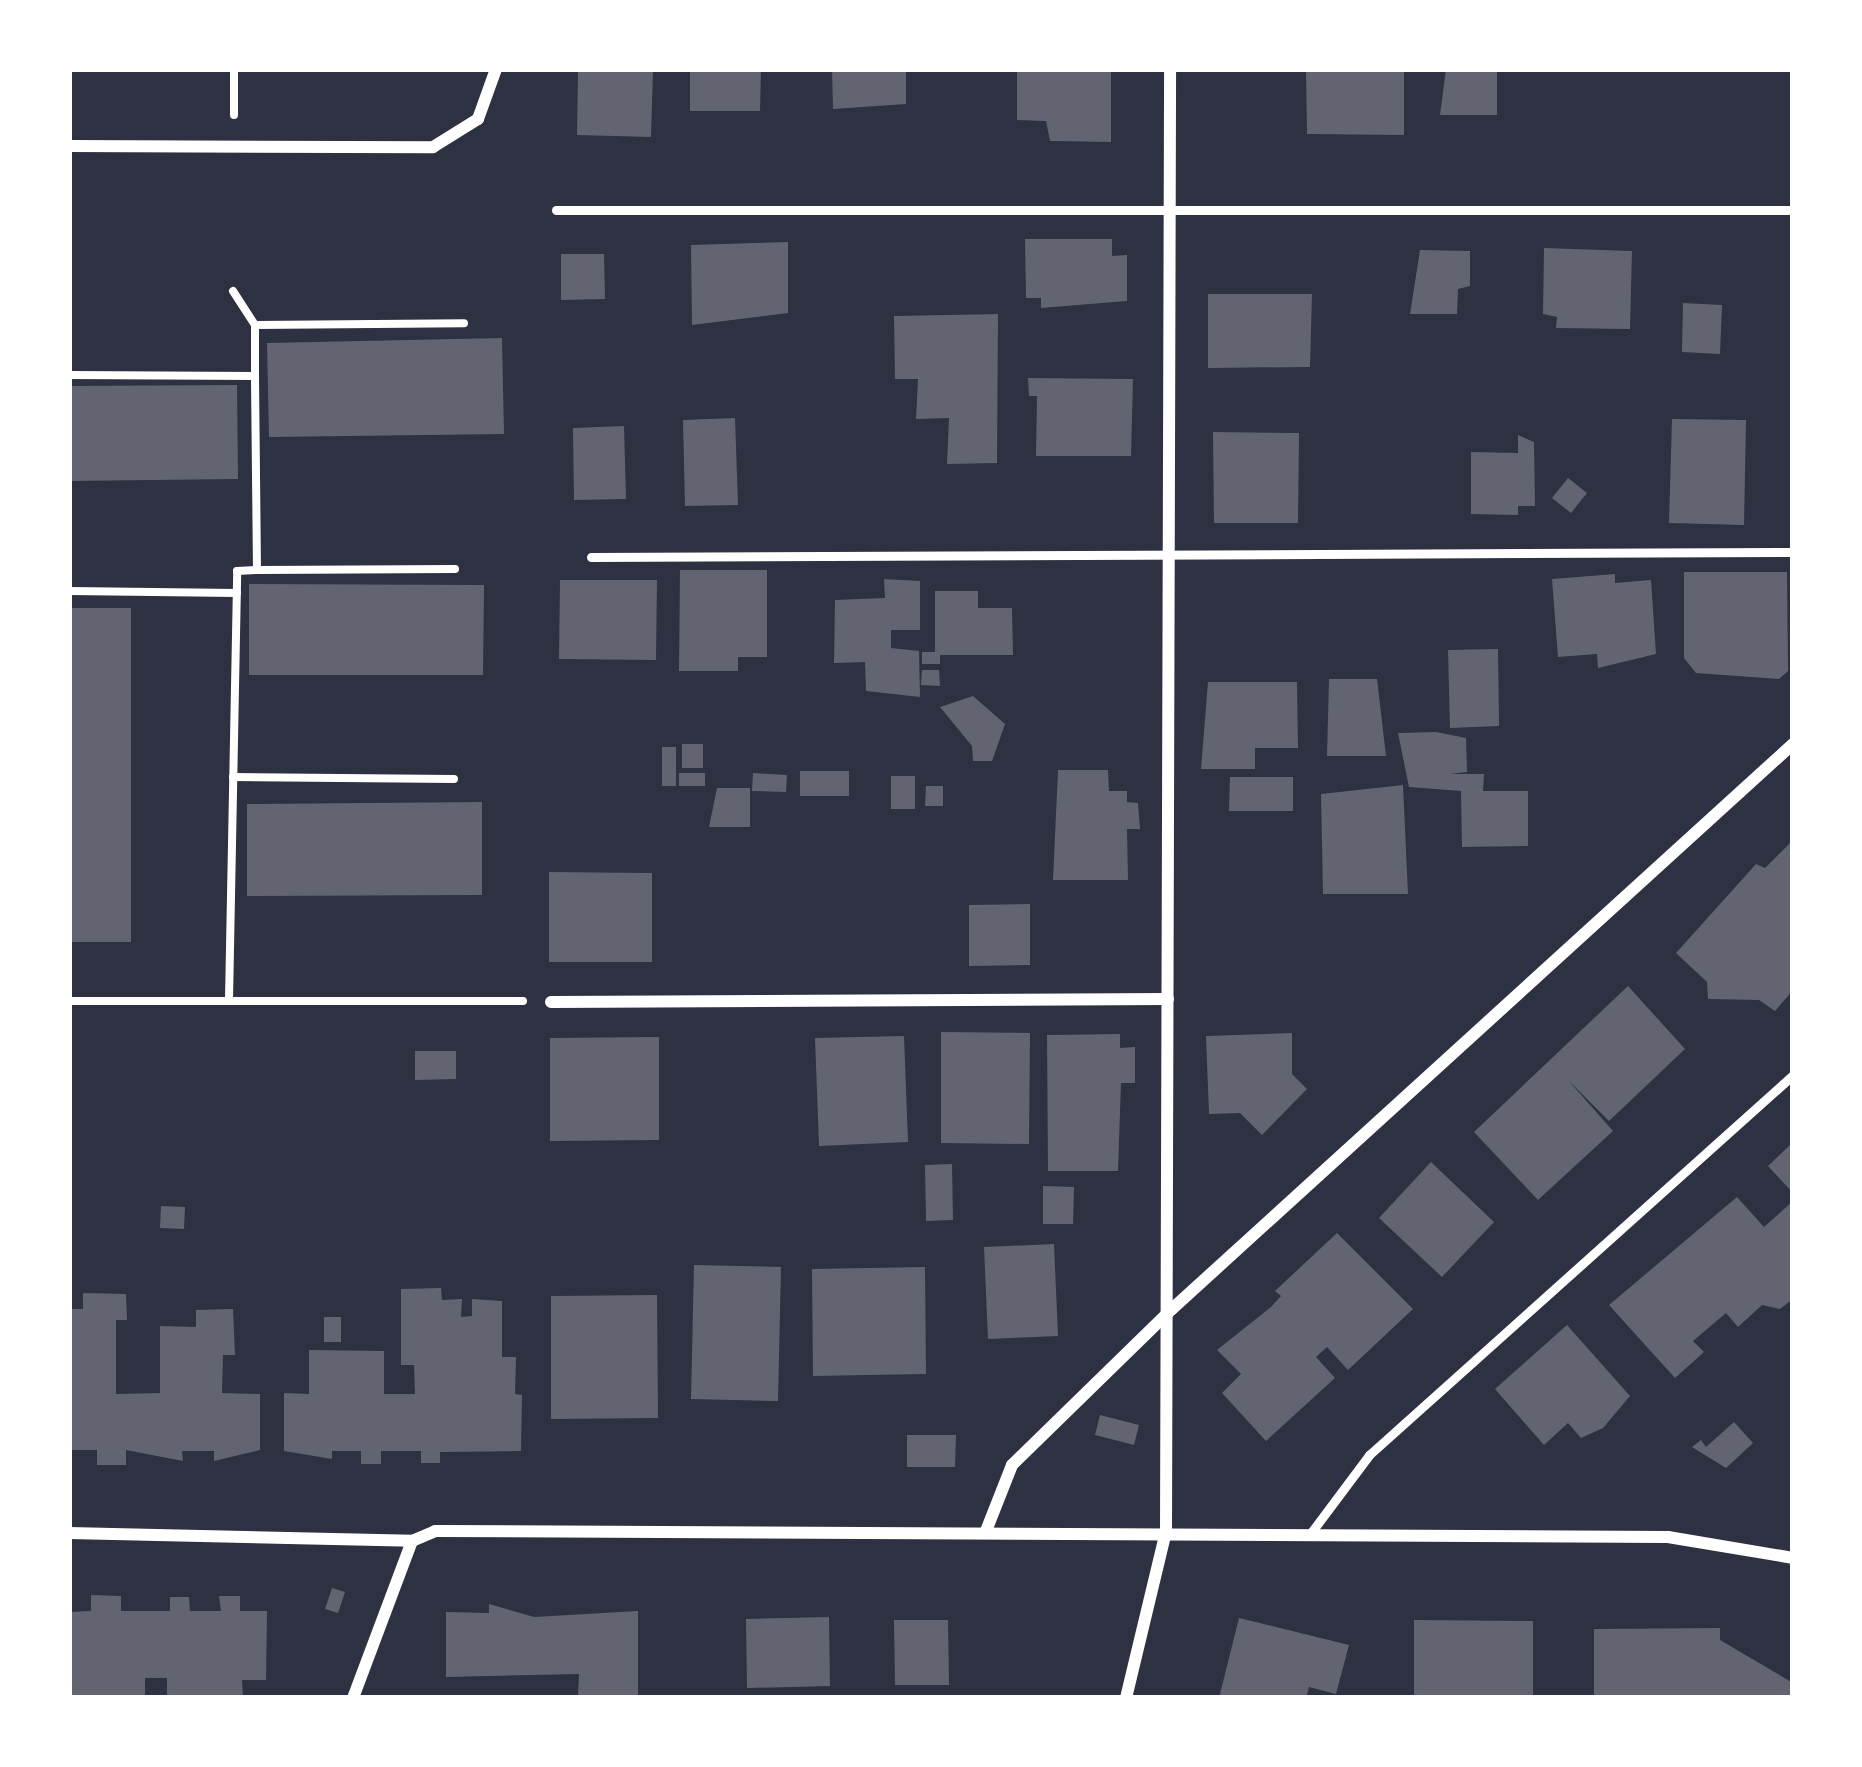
<!DOCTYPE html>
<html>
<head>
<meta charset="utf-8">
<style>
  body { margin:0 }
  #map { position:relative; width:1862px; height:1767px; overflow:hidden; background:#2d3142; font-family:Cabin,sans-serif }
  div>[style] { position:absolute }
  [style*='--x'] { left:calc(var(--x)*1px); top:calc(var(--y)*1px); width:calc(var(--w)*1px); rotate:calc(var(--a)*1deg) }
  .building>* { inset:0; background:#626471 }
  .path>* { height:8px; margin:-4px; padding:0 4px; transform-origin:4px; border-radius:4px; background:#fff }
  .service>* { height:9px; margin:-4.5px; padding:0 4.5px; transform-origin:4.5px; border-radius:4.5px; background:#fff }
  .minor>* { height:12px; margin:-6px; padding:0 6px; transform-origin:6px; border-radius:6px; background:#fff }
  span { translate:-50% -50%; white-space:nowrap; text-align:center; line-height:1.15; -webkit-text-stroke:9px #fff; paint-order:stroke }
  .frame { position:absolute; inset:0; border:72px solid #fff; pointer-events:none }
</style>
</head>
<body>
<div id="map">
  <div class="building">
    <div style="clip-path:polygon(578px 69px,653px 69px,651px 137px,577px 135px)"></div>
    <div style="clip-path:polygon(690px 69px,761px 69px,760px 111px,690px 111px)"></div>
    <div style="clip-path:polygon(832px 69px,906px 69px,906px 104px,833px 109px)"></div>
    <div style="clip-path:polygon(1017px 69px,1111px 69px,1111px 142px,1050px 141px,1046px 121px,1017px 120px)"></div>
    <div style="clip-path:polygon(1306px 69px,1404px 69px,1404px 135px,1307px 134px)"></div>
    <div style="clip-path:polygon(1446px 69px,1497px 69px,1497px 115px,1440px 115px)"></div>
    <div style="clip-path:polygon(1025px 239px,1112px 239px,1112px 256px,1127px 255px,1127px 301px,1041px 308px,1041px 298px,1026px 298px)"></div>
    <div style="clip-path:polygon(788px 242px,788px 313px,692px 325px,691px 245px)"></div>
    <div style="clip-path:polygon(1544px 248px,1632px 251px,1630px 329px,1556px 328px,1557px 317px,1543px 314px)"></div>
    <div style="clip-path:polygon(1420px 250px,1470px 251px,1470px 286px,1458px 289px,1457px 314px,1410px 314px)"></div>
    <div style="clip-path:polygon(561px 254px,604px 254px,605px 299px,561px 300px)"></div>
    <div style="clip-path:polygon(1208px 294px,1312px 294px,1310px 367px,1208px 368px)"></div>
    <div style="clip-path:polygon(1683px 303px,1722px 305px,1720px 354px,1682px 352px)"></div>
    <div style="clip-path:polygon(998px 314px,997px 463px,947px 464px,949px 418px,916px 419px,918px 379px,895px 379px,894px 316px)"></div>
    <div style="clip-path:polygon(502px 338px,504px 434px,269px 437px,267px 343px)"></div>
    <div style="clip-path:polygon(1028px 378px,1133px 379px,1131px 456px,1036px 456px,1037px 396px,1029px 396px)"></div>
    <div style="clip-path:polygon(237px 385px,238px 479px,69px 481px,69px 386px)"></div>
    <div style="clip-path:polygon(735px 418px,738px 505px,685px 506px,683px 420px)"></div>
    <div style="clip-path:polygon(1672px 419px,1746px 420px,1744px 525px,1669px 523px)"></div>
    <div style="clip-path:polygon(624px 426px,626px 499px,574px 500px,573px 428px)"></div>
    <div style="clip-path:polygon(1213px 432px,1299px 433px,1298px 523px,1214px 523px)"></div>
    <div style="clip-path:polygon(1518px 435px,1534px 442px,1535px 506px,1518px 506px,1518px 515px,1471px 514px,1471px 452px,1518px 453px)"></div>
    <div style="clip-path:polygon(1568px 478px,1587px 493px,1571px 513px,1552px 498px)"></div>
    <div style="clip-path:polygon(680px 570px,767px 570px,767px 657px,738px 657px,738px 671px,679px 671px)"></div>
    <div style="clip-path:polygon(1684px 572px,1787px 572px,1788px 671px,1779px 679px,1696px 673px,1684px 658px)"></div>
    <div style="clip-path:polygon(1615px 574px,1615px 583px,1651px 580px,1656px 654px,1598px 668px,1597px 654px,1558px 657px,1552px 579px)"></div>
    <div style="clip-path:polygon(884px 579px,920px 581px,920px 630px,891px 630px,891px 648px,919px 651px,920px 697px,866px 691px,865px 662px,834px 663px,835px 600px,885px 598px)"></div>
    <div style="clip-path:polygon(560px 580px,657px 580px,656px 660px,559px 659px)"></div>
    <div style="clip-path:polygon(249px 584px,484px 585px,483px 675px,249px 675px)"></div>
    <div style="clip-path:polygon(935px 591px,978px 591px,978px 608px,1012px 608px,1013px 655px,940px 655px,940px 664px,922px 664px,922px 652px,935px 652px)"></div>
    <div style="clip-path:polygon(69px 608px,131px 608px,131px 942px,69px 942px)"></div>
    <div style="clip-path:polygon(1498px 649px,1499px 726px,1450px 728px,1448px 650px)"></div>
    <div style="clip-path:polygon(922px 670px,939px 670px,940px 686px,921px 685px)"></div>
    <div style="clip-path:polygon(1329px 679px,1377px 679px,1386px 756px,1327px 756px)"></div>
    <div style="clip-path:polygon(1208px 682px,1297px 682px,1298px 748px,1255px 748px,1255px 769px,1201px 769px)"></div>
    <div style="clip-path:polygon(973px 696px,1005px 724px,992px 761px,973px 761px,972px 746px,940px 707px)"></div>
    <div style="clip-path:polygon(1436px 732px,1466px 738px,1467px 772px,1450px 774px,1484px 774px,1483px 791px,1528px 791px,1528px 846px,1462px 847px,1461px 791px,1409px 787px,1398px 733px)"></div>
    <div style="clip-path:polygon(682px 744px,703px 744px,703px 768px,682px 768px)"></div>
    <div style="clip-path:polygon(662px 747px,676px 747px,676px 786px,662px 786px)"></div>
    <div style="clip-path:polygon(1058px 770px,1108px 770px,1109px 791px,1127px 791px,1127px 802px,1138px 803px,1140px 829px,1127px 829px,1128px 880px,1053px 880px)"></div>
    <div style="clip-path:polygon(800px 771px,849px 771px,849px 796px,800px 796px)"></div>
    <div style="clip-path:polygon(679px 773px,705px 773px,705px 786px,679px 786px)"></div>
    <div style="clip-path:polygon(753px 773px,787px 775px,786px 792px,752px 791px)"></div>
    <div style="clip-path:polygon(891px 776px,915px 776px,915px 809px,891px 809px)"></div>
    <div style="clip-path:polygon(1230px 777px,1293px 777px,1293px 811px,1229px 811px)"></div>
    <div style="clip-path:polygon(1403px 785px,1408px 894px,1323px 894px,1321px 794px)"></div>
    <div style="clip-path:polygon(926px 786px,943px 786px,943px 806px,925px 806px)"></div>
    <div style="clip-path:polygon(717px 788px,750px 788px,750px 827px,709px 827px)"></div>
    <div style="clip-path:polygon(482px 802px,482px 895px,247px 896px,247px 804px)"></div>
    <div style="clip-path:polygon(1793px 840px,1793px 990px,1775px 1011px,1759px 1000px,1708px 999px,1707px 982px,1676px 953px,1756px 864px,1765px 868px)"></div>
    <div style="clip-path:polygon(549px 872px,652px 873px,652px 962px,549px 962px)"></div>
    <div style="clip-path:polygon(1030px 904px,1030px 965px,969px 966px,969px 905px)"></div>
    <div style="clip-path:polygon(1628px 986px,1685px 1049px,1609px 1121px,1568px 1080px,1613px 1131px,1538px 1200px,1474px 1132px)"></div>
    <div style="clip-path:polygon(941px 1032px,1030px 1033px,1029px 1144px,941px 1143px)"></div>
    <div style="clip-path:polygon(1292px 1033px,1292px 1074px,1307px 1089px,1262px 1135px,1240px 1113px,1209px 1114px,1206px 1036px)"></div>
    <div style="clip-path:polygon(1120px 1034px,1120px 1048px,1135px 1047px,1135px 1083px,1121px 1083px,1118px 1171px,1048px 1171px,1047px 1035px)"></div>
    <div style="clip-path:polygon(904px 1036px,908px 1142px,819px 1146px,815px 1038px)"></div>
    <div style="clip-path:polygon(659px 1037px,659px 1140px,550px 1141px,550px 1038px)"></div>
    <div style="clip-path:polygon(415px 1051px,456px 1051px,456px 1079px,415px 1080px)"></div>
    <div style="clip-path:polygon(1793px 1142px,1793px 1193px,1768px 1166px)"></div>
    <div style="clip-path:polygon(1431px 1162px,1494px 1222px,1442px 1277px,1379px 1218px)"></div>
    <div style="clip-path:polygon(952px 1164px,953px 1220px,926px 1221px,925px 1165px)"></div>
    <div style="clip-path:polygon(1043px 1186px,1074px 1187px,1073px 1224px,1043px 1224px)"></div>
    <div style="clip-path:polygon(1737px 1197px,1764px 1227px,1793px 1201px,1793px 1299px,1780px 1309px,1762px 1305px,1738px 1327px,1726px 1313px,1693px 1341px,1704px 1352px,1675px 1378px,1609px 1305px)"></div>
    <div style="clip-path:polygon(161px 1206px,185px 1207px,184px 1229px,160px 1228px)"></div>
    <div style="clip-path:polygon(1337px 1233px,1413px 1309px,1348px 1370px,1327px 1347px,1316px 1357px,1335px 1378px,1266px 1441px,1222px 1393px,1241px 1374px,1217px 1350px,1271px 1307px,1281px 1296px,1275px 1291px)"></div>
    <div style="clip-path:polygon(1054px 1244px,1058px 1336px,988px 1339px,984px 1247px)"></div>
    <div style="clip-path:polygon(694px 1265px,781px 1267px,778px 1401px,691px 1399px)"></div>
    <div style="clip-path:polygon(925px 1267px,926px 1374px,813px 1376px,812px 1269px)"></div>
    <div style="clip-path:polygon(441px 1288px,442px 1300px,462px 1299px,461px 1317px,472px 1316px,472px 1299px,502px 1301px,502px 1357px,516px 1357px,515px 1394px,522px 1395px,521px 1451px,440px 1452px,440px 1463px,421px 1463px,421px 1451px,381px 1451px,381px 1464px,361px 1464px,361px 1451px,332px 1451px,332px 1459px,284px 1451px,284px 1393px,309px 1394px,309px 1350px,384px 1351px,384px 1394px,415px 1394px,414px 1365px,401px 1365px,401px 1289px)"></div>
    <div style="clip-path:polygon(83px 1293px,126px 1294px,127px 1320px,116px 1320px,116px 1394px,160px 1393px,160px 1326px,196px 1327px,196px 1310px,233px 1309px,235px 1355px,223px 1355px,222px 1393px,260px 1394px,260px 1450px,214px 1461px,214px 1451px,182px 1451px,183px 1461px,126px 1450px,126px 1465px,97px 1465px,97px 1450px,69px 1450px,69px 1309px,83px 1309px)"></div>
    <div style="clip-path:polygon(657px 1295px,658px 1418px,551px 1419px,551px 1296px)"></div>
    <div style="clip-path:polygon(324px 1317px,341px 1317px,341px 1342px,324px 1342px)"></div>
    <div style="clip-path:polygon(1567px 1325px,1630px 1396px,1603px 1428px,1581px 1438px,1568px 1423px,1544px 1445px,1495px 1389px)"></div>
    <div style="clip-path:polygon(1100px 1415px,1139px 1425px,1134px 1445px,1095px 1435px)"></div>
    <div style="clip-path:polygon(1734px 1422px,1753px 1443px,1726px 1468px,1692px 1447px,1701px 1440px,1706px 1447px)"></div>
    <div style="clip-path:polygon(907px 1435px,956px 1435px,955px 1467px,907px 1467px)"></div>
    <div style="clip-path:polygon(332px 1588px,345px 1592px,338px 1613px,325px 1609px)"></div>
    <div style="clip-path:polygon(91px 1595px,121px 1596px,121px 1611px,170px 1611px,170px 1597px,189px 1597px,190px 1611px,221px 1611px,219px 1596px,240px 1596px,240px 1611px,267px 1611px,266px 1680px,242px 1680px,243px 1697px,167px 1696px,167px 1678px,145px 1678px,145px 1698px,69px 1698px,69px 1612px,91px 1611px)"></div>
    <div style="clip-path:polygon(489px 1604px,534px 1617px,638px 1611px,638px 1698px,578px 1696px,579px 1674px,446px 1677px,446px 1612px,489px 1613px)"></div>
    <div style="clip-path:polygon(829px 1617px,830px 1686px,747px 1688px,746px 1619px)"></div>
    <div style="clip-path:polygon(1239px 1618px,1349px 1645px,1336px 1694px,1309px 1687px,1306px 1698px,1219px 1698px)"></div>
    <div style="clip-path:polygon(894px 1620px,948px 1620px,949px 1685px,895px 1685px)"></div>
    <div style="clip-path:polygon(1414px 1620px,1533px 1621px,1533px 1698px,1414px 1698px)"></div>
    <div style="clip-path:polygon(1720px 1628px,1720px 1640px,1793px 1683px,1793px 1698px,1594px 1698px,1594px 1629px)"></div>
  </div>
  <div class="path">
    <div style="--x:234;--y:69;--w:46;--a:90"></div>
    <div style="--x:233;--y:291;--w:40;--a:57.1"></div>
    <div style="--x:69;--y:375;--w:186;--a:0.3"></div>
    <div style="--x:255;--y:376;--w:51;--a:-90"></div>
    <div style="--x:255;--y:325;--w:209;--a:-0.5"></div>
    <div style="--x:257;--y:570;--w:198;--a:-0.3"></div>
    <div style="--x:69;--y:591;--w:168;--a:0.7"></div>
    <div style="--x:233;--y:777;--w:221;--a:0.5"></div>
    <div style="--x:229;--y:1000;--w:429;--a:-88.9"></div>
    <div style="--x:237;--y:571;--w:20;--a:-3"></div>
    <div style="--x:257;--y:570;--w:194;--a:-90.6"></div>
    <div style="--x:69;--y:1001;--w:454;--a:0"></div>
  </div>
  <div class="service">
    <div style="--x:556;--y:210;--w:1237;--a:0"></div>
    <div style="--x:591;--y:557;--w:1202;--a:-0.24"></div>
    <div style="--x:1310;--y:1534;--w:99;--a:-53.2"></div>
    <div style="--x:1369;--y:1455;--w:569;--a:-41.87"></div>
  </div>
  <div class="minor">
    <div style="--x:69;--y:146;--w:364;--a:0.2"></div>
    <div style="--x:433;--y:147;--w:53;--a:-31.9"></div>
    <div style="--x:478;--y:119;--w:53;--a:-70.2"></div>
    <div style="--x:551;--y:1002;--w:617;--a:-0.28"></div>
    <div style="--x:986;--y:1531;--w:71;--a:-68.5"></div>
    <div style="--x:1012;--y:1465;--w:223;--a:-44.3"></div>
    <div style="--x:1172;--y:1309;--w:840;--a:-42.3"></div>
    <div style="--x:69;--y:1533;--w:343;--a:1.3"></div>
    <div style="--x:412;--y:1541;--w:25;--a:-23"></div>
    <div style="--x:435;--y:1531;--w:1233;--a:0.28"></div>
    <div style="--x:1668;--y:1537;--w:127;--a:9.5"></div>
    <div style="--x:353;--y:1698;--w:168;--a:-69.4"></div>
    <div style="--x:1126;--y:1698;--w:171;--a:-76.5"></div>
    <div style="--x:1166;--y:1532;--w:1463;--a:-89.84"></div>
  </div>
  <div class="frame"></div>
</div>
</body>
</html>
